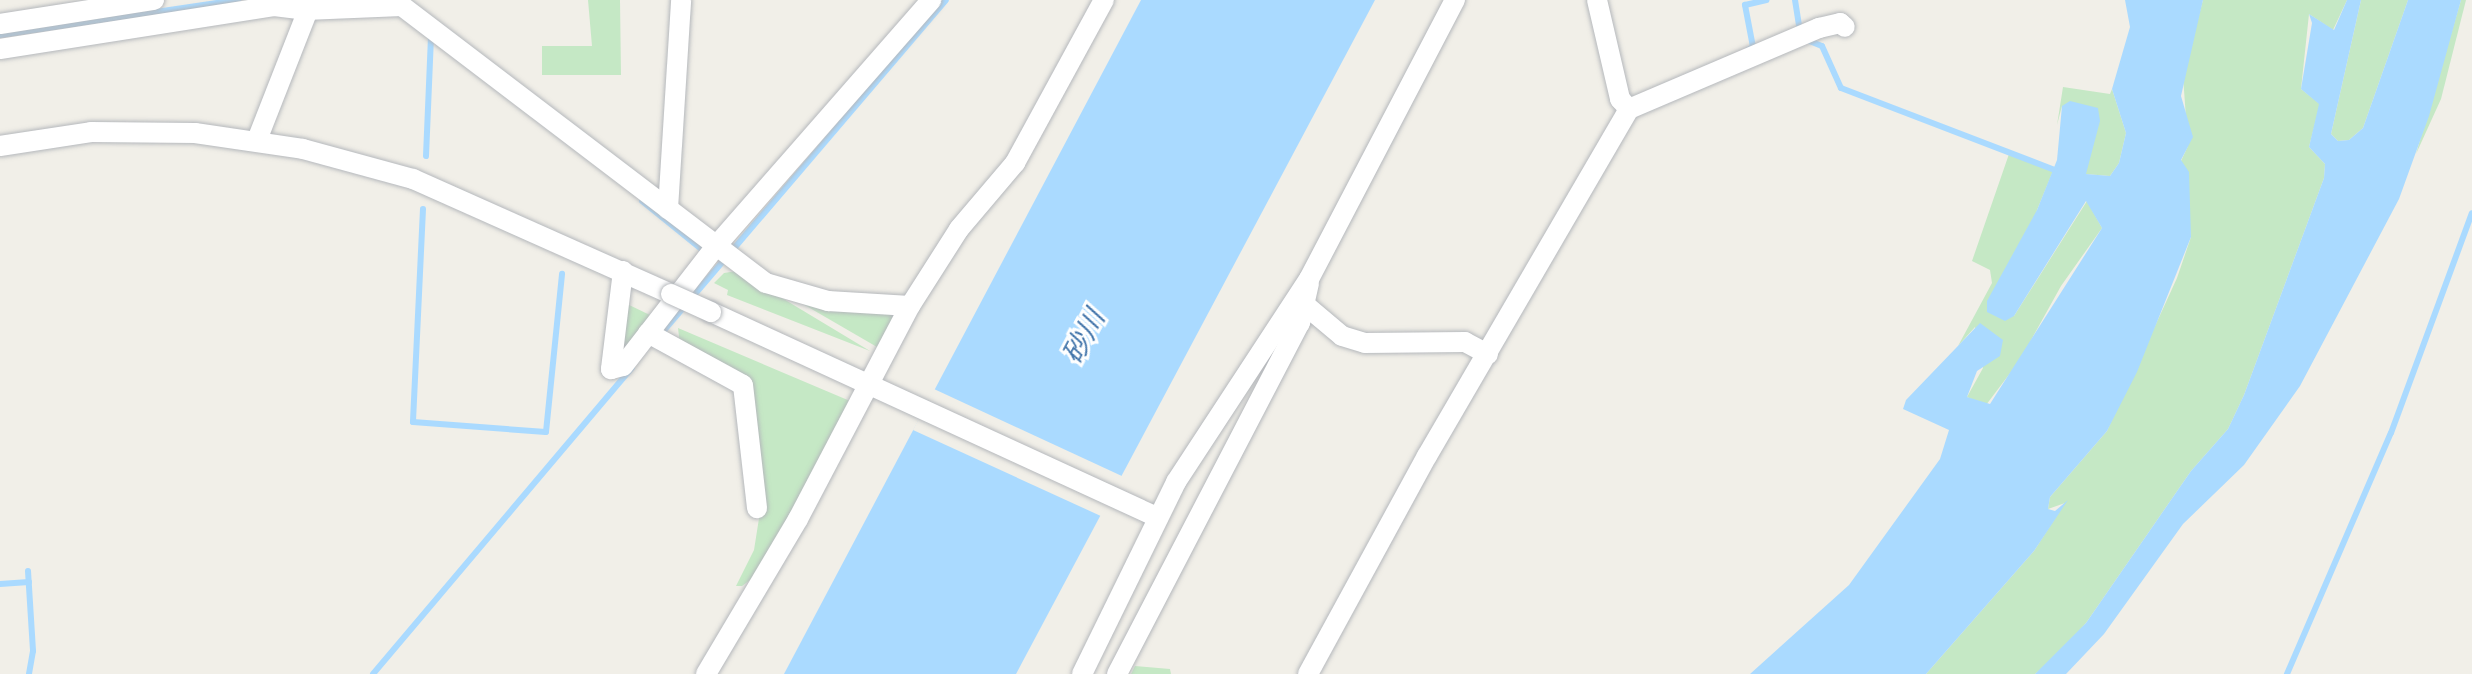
<!DOCTYPE html>
<html>
<head>
<meta charset="utf-8">
<style>
  body { margin:0 }
  #map { position:relative; width:2472px; height:674px; overflow:hidden; background:#f1efe8; font-family:"Nunito Sans","Noto Sans JP",sans-serif }
  div>[style] { position:absolute }
  [style*='--x'] { left:calc(var(--x)*1px); top:calc(var(--y)*1px); width:calc(var(--w)*1px); rotate:calc(var(--a)*1deg) }
  .green>* { inset:0; background:#c5e8c5 }
  .water>* { inset:0; background:#aadaff }
  .pier>* { inset:0; background:#f1efe8 }
  .stream>* { height:6px; margin:-3px; padding:0 3px; transform-origin:3px; border-radius:3px; background:#aadaff }
  .roads { filter:drop-shadow(0 0 2px #b5b8bc) drop-shadow(0 0 2px #b5b8bc) }
  .minor>* { height:20px; margin:-10px; padding:0 10px; transform-origin:10px; border-radius:10px; background:#fff }
  .bridges { filter:drop-shadow(0 0 2px #b5b8bc) drop-shadow(0 0 2px #b5b8bc) }
  .minor-bridge>* { height:20px; margin:-10px; padding:0 10px; transform-origin:10px; border-radius:10px; background:#fff }
  span { translate:-50% -50%; white-space:nowrap; text-align:center; line-height:1.15; -webkit-text-stroke:6px #fff; paint-order:stroke }
  .water-label { font-size:28px; color:#4174aa; font-style:italic }
</style>
</head>
<body>
<div id="map">
  <div class="green">
    <div style="clip-path:polygon(588px 0,620px 0,621px 75px,542px 75px,542px 46px,592px 46px)"></div>
    <div style="clip-path:polygon(2203px 0,2347px 0,2333px 30px,2309px 14px,2301px 89px,2320px 104px,2309px 147px,2325px 164px,2324px 178px,2244px 395px,2228px 429px,2191px 471px,2086px 623px,2058px 655px,2035px 674px,1926px 674px,2034px 551px,2065px 503px,2048px 509px,2050px 497px,2107px 431px,2177px 278px,2191px 237px,2181px 161px,2188px 146px,2183px 76px)"></div>
    <div style="clip-path:polygon(2361px 0,2408px 0,2363px 128px,2349px 140px,2338px 141px,2331px 134px)"></div>
    <div style="clip-path:polygon(2461px 0,2466px 0,2441px 99px,2416px 154px)"></div>
    <div style="clip-path:polygon(2063px 87px,2110px 94px,2112px 89px,2126px 133px,2119px 163px,2110px 176px,2085px 174px,2062px 106px,2057px 125px)"></div>
    <div style="clip-path:polygon(2009px 154px,2053px 171px,2037px 210px,2014px 316px,2087px 201px,2102px 228px,2061px 286px,2020px 360px,1986px 405px,1967px 397px,1983px 368px,1975px 327px,1958px 346px,1992px 283px,1990px 270px,1972px 261px)"></div>
    <div style="clip-path:polygon(737px 271px,787px 301px,870px 351px,727px 295px,728px 290px,714px 283px,724px 273px)"></div>
    <div style="clip-path:polygon(796px 300px,881px 310px,894px 316px,877px 347px)"></div>
    <div style="clip-path:polygon(625px 303px,652px 316px,617px 362px)"></div>
    <div style="clip-path:polygon(678px 328px,850px 401px,781px 534px,754px 577px,742px 586px,736px 586px,754px 550px,760px 512px,750px 386px,680px 345px)"></div>
    <div style="clip-path:polygon(1135px 666px,1170px 669px,1171px 674px,1131px 674px)"></div>
  </div>
  <div class="water">
    <div style="clip-path:polygon(1141px 0,1375px 0,1016px 674px,784px 674px)"></div>
    <div style="clip-path:polygon(2125px 0,2203px 0,2181px 96px,2193px 137px,2181px 160px,2189px 172px,2191px 237px,2137px 372px,2107px 431px,2050px 497px,2048px 509px,2055px 511px,2068px 500px,2034px 551px,1926px 674px,1750px 674px,1849px 585px,1940px 459px,1949px 430px,1903px 409px,1906px 400px,1980px 323px,2003px 340px,2000px 356px,1977px 371px,1967px 397px,1990px 404px,2102px 228px,2086px 201px,2014px 316px,2005px 321px,1987px 312px,1987px 301px,2037px 210px,2057px 160px,2062px 106px,2070px 101px,2098px 108px,2100px 121px,2086px 174px,2110px 176px,2119px 163px,2126px 133px,2112px 89px,2130px 27px)"></div>
    <div style="clip-path:polygon(2347px 0,2361px 0,2331px 134px,2338px 141px,2349px 140px,2363px 128px,2408px 0,2461px 0,2429px 116px,2399px 199px,2300px 386px,2244px 465px,2183px 524px,2104px 634px,2066px 674px,2035px 674px,2086px 623px,2191px 471px,2228px 429px,2244px 395px,2324px 178px,2325px 164px,2309px 147px,2319px 104px,2301px 89px,2312px 23px,2309px 14px,2334px 30px)"></div>
  </div>
  <div class="pier">
    <div style="clip-path:polygon(934px 389px,1124px 477px,1103px 517px,913px 430px)"></div>
  </div>
  <div class="stream">
    <div style="--x:1795;--y:0;--w:32;--a:81"></div>
    <div style="--x:0;--y:35;--w:241;--a:-8.4"></div>
    <div style="--x:1807;--y:40;--w:16;--a:22"></div>
    <div style="--x:1822;--y:46;--w:46;--a:65.7"></div>
    <div style="--x:1841;--y:88;--w:229;--a:21"></div>
    <div style="--x:1748;--y:50;--w:6;--a:-31"></div>
    <div style="--x:1753;--y:47;--w:43;--a:-100.8"></div>
    <div style="--x:1745;--y:5;--w:22;--a:-13"></div>
    <div style="--x:426;--y:156;--w:120;--a:-87.6"></div>
    <div style="--x:642;--y:201;--w:81;--a:39"></div>
    <div style="--x:423;--y:209;--w:213;--a:92.7"></div>
    <div style="--x:413;--y:422;--w:133;--a:4.3"></div>
    <div style="--x:546;--y:432;--w:159;--a:-84.2"></div>
    <div style="--x:660;--y:335;--w:440;--a:-49.5"></div>
    <div style="--x:28;--y:571;--w:80;--a:86.4"></div>
    <div style="--x:33;--y:651;--w:23;--a:100"></div>
    <div style="--x:0;--y:584;--w:29;--a:-4"></div>
    <div style="--x:373;--y:674;--w:401;--a:-49.8"></div>
    <div style="--x:2287;--y:674;--w:262;--a:-66.7"></div>
    <div style="--x:2391;--y:433;--w:234;--a:-69.8"></div>
  </div>
  <div class="roads">
    <div class="minor">
      <div style="--x:1597;--y:0;--w:102;--a:76.9"></div>
      <div style="--x:1620;--y:99;--w:13;--a:48"></div>
      <div style="--x:0;--y:24;--w:156;--a:-8.9"></div>
      <div style="--x:0;--y:49;--w:277;--a:-8.9"></div>
      <div style="--x:274;--y:6;--w:31;--a:7"></div>
      <div style="--x:305;--y:10;--w:97;--a:-2.4"></div>
      <div style="--x:402;--y:6;--w:457;--a:37.3"></div>
      <div style="--x:766;--y:283;--w:65;--a:16.2"></div>
      <div style="--x:828;--y:301;--w:82;--a:3.5"></div>
      <div style="--x:257;--y:140;--w:150;--a:-68.6"></div>
      <div style="--x:0;--y:146;--w:92;--a:-8.7"></div>
      <div style="--x:91;--y:132;--w:104;--a:0.6"></div>
      <div style="--x:195;--y:133;--w:109;--a:8.4"></div>
      <div style="--x:303;--y:149;--w:114;--a:15.3"></div>
      <div style="--x:413;--y:179;--w:282;--a:24"></div>
      <div style="--x:668;--y:209;--w:209;--a:-86.4"></div>
      <div style="--x:623;--y:271;--w:99;--a:97"></div>
      <div style="--x:611;--y:369;--w:12;--a:-14"></div>
      <div style="--x:623;--y:366;--w:152;--a:-52.2"></div>
      <div style="--x:716;--y:246;--w:327;--a:-48.8"></div>
      <div style="--x:1298;--y:299;--w:57;--a:40.1"></div>
      <div style="--x:1342;--y:336;--w:24;--a:17"></div>
      <div style="--x:1365;--y:343;--w:100;--a:-0.6"></div>
      <div style="--x:1465;--y:342;--w:26;--a:28"></div>
      <div style="--x:711;--y:312;--w:492;--a:24.7"></div>
      <div style="--x:648;--y:333;--w:108;--a:28.7"></div>
      <div style="--x:743;--y:385;--w:124;--a:83.5"></div>
      <div style="--x:706;--y:674;--w:180;--a:-59.3"></div>
      <div style="--x:798;--y:519;--w:241;--a:-62.3"></div>
      <div style="--x:910;--y:306;--w:91;--a:-57.5"></div>
      <div style="--x:959;--y:229;--w:87;--a:-49.7"></div>
      <div style="--x:1015;--y:163;--w:186;--a:-61.4"></div>
      <div style="--x:1082;--y:674;--w:214;--a:-63.9"></div>
      <div style="--x:1176;--y:482;--w:243;--a:-56.8"></div>
      <div style="--x:1309;--y:279;--w:315;--a:-62.4"></div>
      <div style="--x:1117;--y:674;--w:396;--a:-62.5"></div>
      <div style="--x:1300;--y:323;--w:41;--a:-77.3"></div>
      <div style="--x:1308;--y:674;--w:248;--a:-61.4"></div>
      <div style="--x:1427;--y:456;--w:402;--a:-59.8"></div>
      <div style="--x:1629;--y:109;--w:207;--a:-23.1"></div>
      <div style="--x:1819;--y:28;--w:22;--a:-13"></div>
      <div style="--x:1840;--y:23;--w:6;--a:39"></div>
    </div>
  </div>
  <div class="bridges">
    <div class="minor-bridge">
      <div style="--x:671;--y:294;--w:44;--a:24.2"></div>
    </div>
  </div>
  <div class="water-label">
    <span style="left:1084px;top:337px;rotate:-62deg">砂川</span>
  </div>
</div>
</body>
</html>
